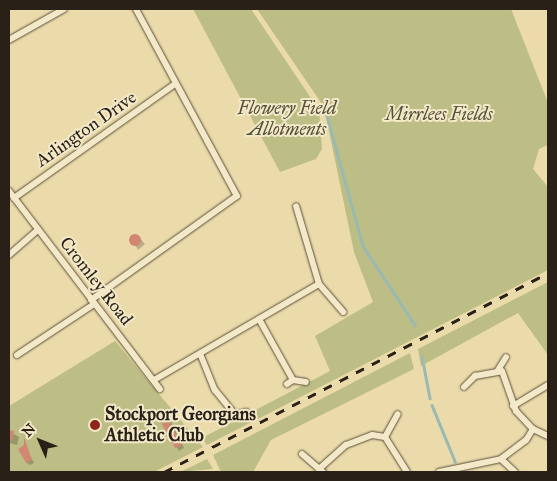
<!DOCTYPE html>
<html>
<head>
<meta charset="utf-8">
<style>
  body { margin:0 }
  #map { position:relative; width:557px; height:481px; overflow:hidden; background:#ecdbaa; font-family:"IM FELL Great Primer",serif }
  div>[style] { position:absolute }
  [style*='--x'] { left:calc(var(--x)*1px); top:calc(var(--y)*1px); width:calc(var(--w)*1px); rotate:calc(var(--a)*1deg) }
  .green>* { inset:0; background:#bcbe85 }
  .shadow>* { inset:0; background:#0003 }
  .stream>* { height:2.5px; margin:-1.25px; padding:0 1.25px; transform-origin:1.25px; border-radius:1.25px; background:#9ab9b1 }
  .building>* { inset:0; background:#d18772 }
  .round { border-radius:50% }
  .roads { filter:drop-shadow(0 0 1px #5a503c) drop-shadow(0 0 1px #5a503c) }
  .minor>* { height:6px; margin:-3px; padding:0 3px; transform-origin:3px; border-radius:3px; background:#f3e8c8 }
  .rail>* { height:2.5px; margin-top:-1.25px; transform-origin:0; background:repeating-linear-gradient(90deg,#292118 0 9px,transparent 0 18px) }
  .dots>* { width:14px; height:14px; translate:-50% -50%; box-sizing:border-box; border:2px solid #f3e8c8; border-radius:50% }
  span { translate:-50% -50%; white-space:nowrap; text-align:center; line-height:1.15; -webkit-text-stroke:4px #f3e8c8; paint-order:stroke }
  .park-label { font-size:18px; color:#555039; font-style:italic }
  .street-label { font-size:18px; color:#292118 }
  .poi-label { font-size:18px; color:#292118; font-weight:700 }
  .left { translate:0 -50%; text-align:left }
  .frame { position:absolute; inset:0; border:10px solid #292118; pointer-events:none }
  .north { position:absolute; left:15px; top:416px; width:50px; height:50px; -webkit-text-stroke:4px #f3e8c8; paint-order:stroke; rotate:314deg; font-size:14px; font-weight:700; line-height:20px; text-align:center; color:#292118 }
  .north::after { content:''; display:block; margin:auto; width:18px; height:22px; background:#292118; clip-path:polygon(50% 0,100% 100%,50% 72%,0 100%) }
</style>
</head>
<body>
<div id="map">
  <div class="green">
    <div style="clip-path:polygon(193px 9px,251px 9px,319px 110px,322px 149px,316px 159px,280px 172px)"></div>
    <div style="clip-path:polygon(257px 9px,511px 9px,548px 103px,548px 145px,539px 149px,533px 169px,548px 187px,548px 270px,207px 445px,202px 438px,330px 371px,315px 336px,373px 302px,354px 252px,324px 107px)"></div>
    <div style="clip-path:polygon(548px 282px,548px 355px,518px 313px,421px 366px,418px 349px)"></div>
    <div style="clip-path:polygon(115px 341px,203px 447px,154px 472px,9px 472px,9px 406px)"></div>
    <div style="clip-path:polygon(410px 353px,414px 369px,271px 440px,253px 472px,221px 472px,213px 455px)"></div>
    <div style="clip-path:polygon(207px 459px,213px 469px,180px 472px)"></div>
  </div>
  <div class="shadow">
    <div style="clip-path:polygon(136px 234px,145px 244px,138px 250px,130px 236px)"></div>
    <div style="clip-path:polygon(170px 420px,184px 448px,179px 451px,163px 424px)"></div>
    <div style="clip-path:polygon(9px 431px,19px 437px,17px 445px,9px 443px)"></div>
    <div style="clip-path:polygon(27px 450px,34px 463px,30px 465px,27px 463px)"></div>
  </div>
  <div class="stream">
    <div style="--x:324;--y:105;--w:146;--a:74.5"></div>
    <div style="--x:363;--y:246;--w:95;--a:56.6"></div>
    <div style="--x:422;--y:356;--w:43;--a:79.2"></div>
    <div style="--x:432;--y:405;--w:61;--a:67.7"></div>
  </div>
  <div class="building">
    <div class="round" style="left:129px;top:234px;width:12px;height:12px"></div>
    <div style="clip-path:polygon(166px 413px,169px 419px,161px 423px,158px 417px)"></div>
    <div style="clip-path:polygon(169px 421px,182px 445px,175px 448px,162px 424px)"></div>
    <div style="clip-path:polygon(9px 430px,14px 431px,12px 441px,9px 440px)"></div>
    <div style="clip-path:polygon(24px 437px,32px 460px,26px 463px,18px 449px,24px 445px)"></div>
  </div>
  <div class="roads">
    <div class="minor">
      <div style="--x:9;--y:40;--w:63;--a:-29.4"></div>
      <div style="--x:9;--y:191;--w:249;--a:52.7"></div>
      <div style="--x:14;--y:198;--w:197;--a:-35.3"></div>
      <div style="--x:9;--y:255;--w:38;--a:-41"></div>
      <div style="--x:319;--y:284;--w:37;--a:49"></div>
      <div style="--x:91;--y:300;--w:179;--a:-35.5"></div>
      <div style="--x:237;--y:196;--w:213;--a:-118.4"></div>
      <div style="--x:259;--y:319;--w:70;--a:60.9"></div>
      <div style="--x:17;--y:355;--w:92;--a:-33.5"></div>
      <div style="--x:201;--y:356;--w:37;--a:68"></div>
      <div style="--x:215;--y:390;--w:28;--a:51"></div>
      <div style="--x:498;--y:370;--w:15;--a:-58"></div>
      <div style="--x:154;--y:380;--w:191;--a:-30.2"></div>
      <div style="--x:319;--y:284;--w:81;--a:-106.4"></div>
      <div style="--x:287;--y:384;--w:7;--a:-34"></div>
      <div style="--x:293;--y:380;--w:13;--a:9"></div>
      <div style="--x:464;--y:387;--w:16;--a:-45"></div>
      <div style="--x:475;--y:376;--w:27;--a:-10"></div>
      <div style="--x:502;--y:371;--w:42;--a:70.7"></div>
      <div style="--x:516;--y:411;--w:25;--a:47"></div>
      <div style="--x:533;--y:429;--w:13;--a:122"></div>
      <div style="--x:526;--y:440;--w:31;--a:143"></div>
      <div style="--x:513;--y:406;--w:41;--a:-31"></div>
      <div style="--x:227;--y:417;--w:20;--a:-15"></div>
      <div style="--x:533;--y:429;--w:17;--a:25"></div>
      <div style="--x:385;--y:437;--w:26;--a:-61"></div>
      <div style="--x:302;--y:454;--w:28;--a:41"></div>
      <div style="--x:319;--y:469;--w:36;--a:-42"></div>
      <div style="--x:346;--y:445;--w:28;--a:-21"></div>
      <div style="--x:372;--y:435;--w:13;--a:9"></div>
      <div style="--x:385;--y:437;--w:41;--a:57.8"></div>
      <div style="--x:439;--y:472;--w:63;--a:-11.8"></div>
      <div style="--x:501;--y:459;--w:19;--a:43"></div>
    </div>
  </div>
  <div class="rail">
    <div style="--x:164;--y:472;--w:433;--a:-27.4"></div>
  </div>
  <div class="dots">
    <div style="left:95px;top:425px;background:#8f2418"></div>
  </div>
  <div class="park-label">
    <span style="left:287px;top:119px">Flowery Field<br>Allotments</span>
    <span style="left:439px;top:114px">Mirrlees Fields</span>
  </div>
  <div class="street-label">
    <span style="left:86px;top:129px;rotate:-35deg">Arlington Drive</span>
    <span style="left:96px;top:281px;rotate:52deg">Cromley Road</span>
  </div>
  <div class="poi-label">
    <span class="left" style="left:105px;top:425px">Stockport Georgians<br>Athletic Club</span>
  </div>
  <div class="frame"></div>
  <div class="north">N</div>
</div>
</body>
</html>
